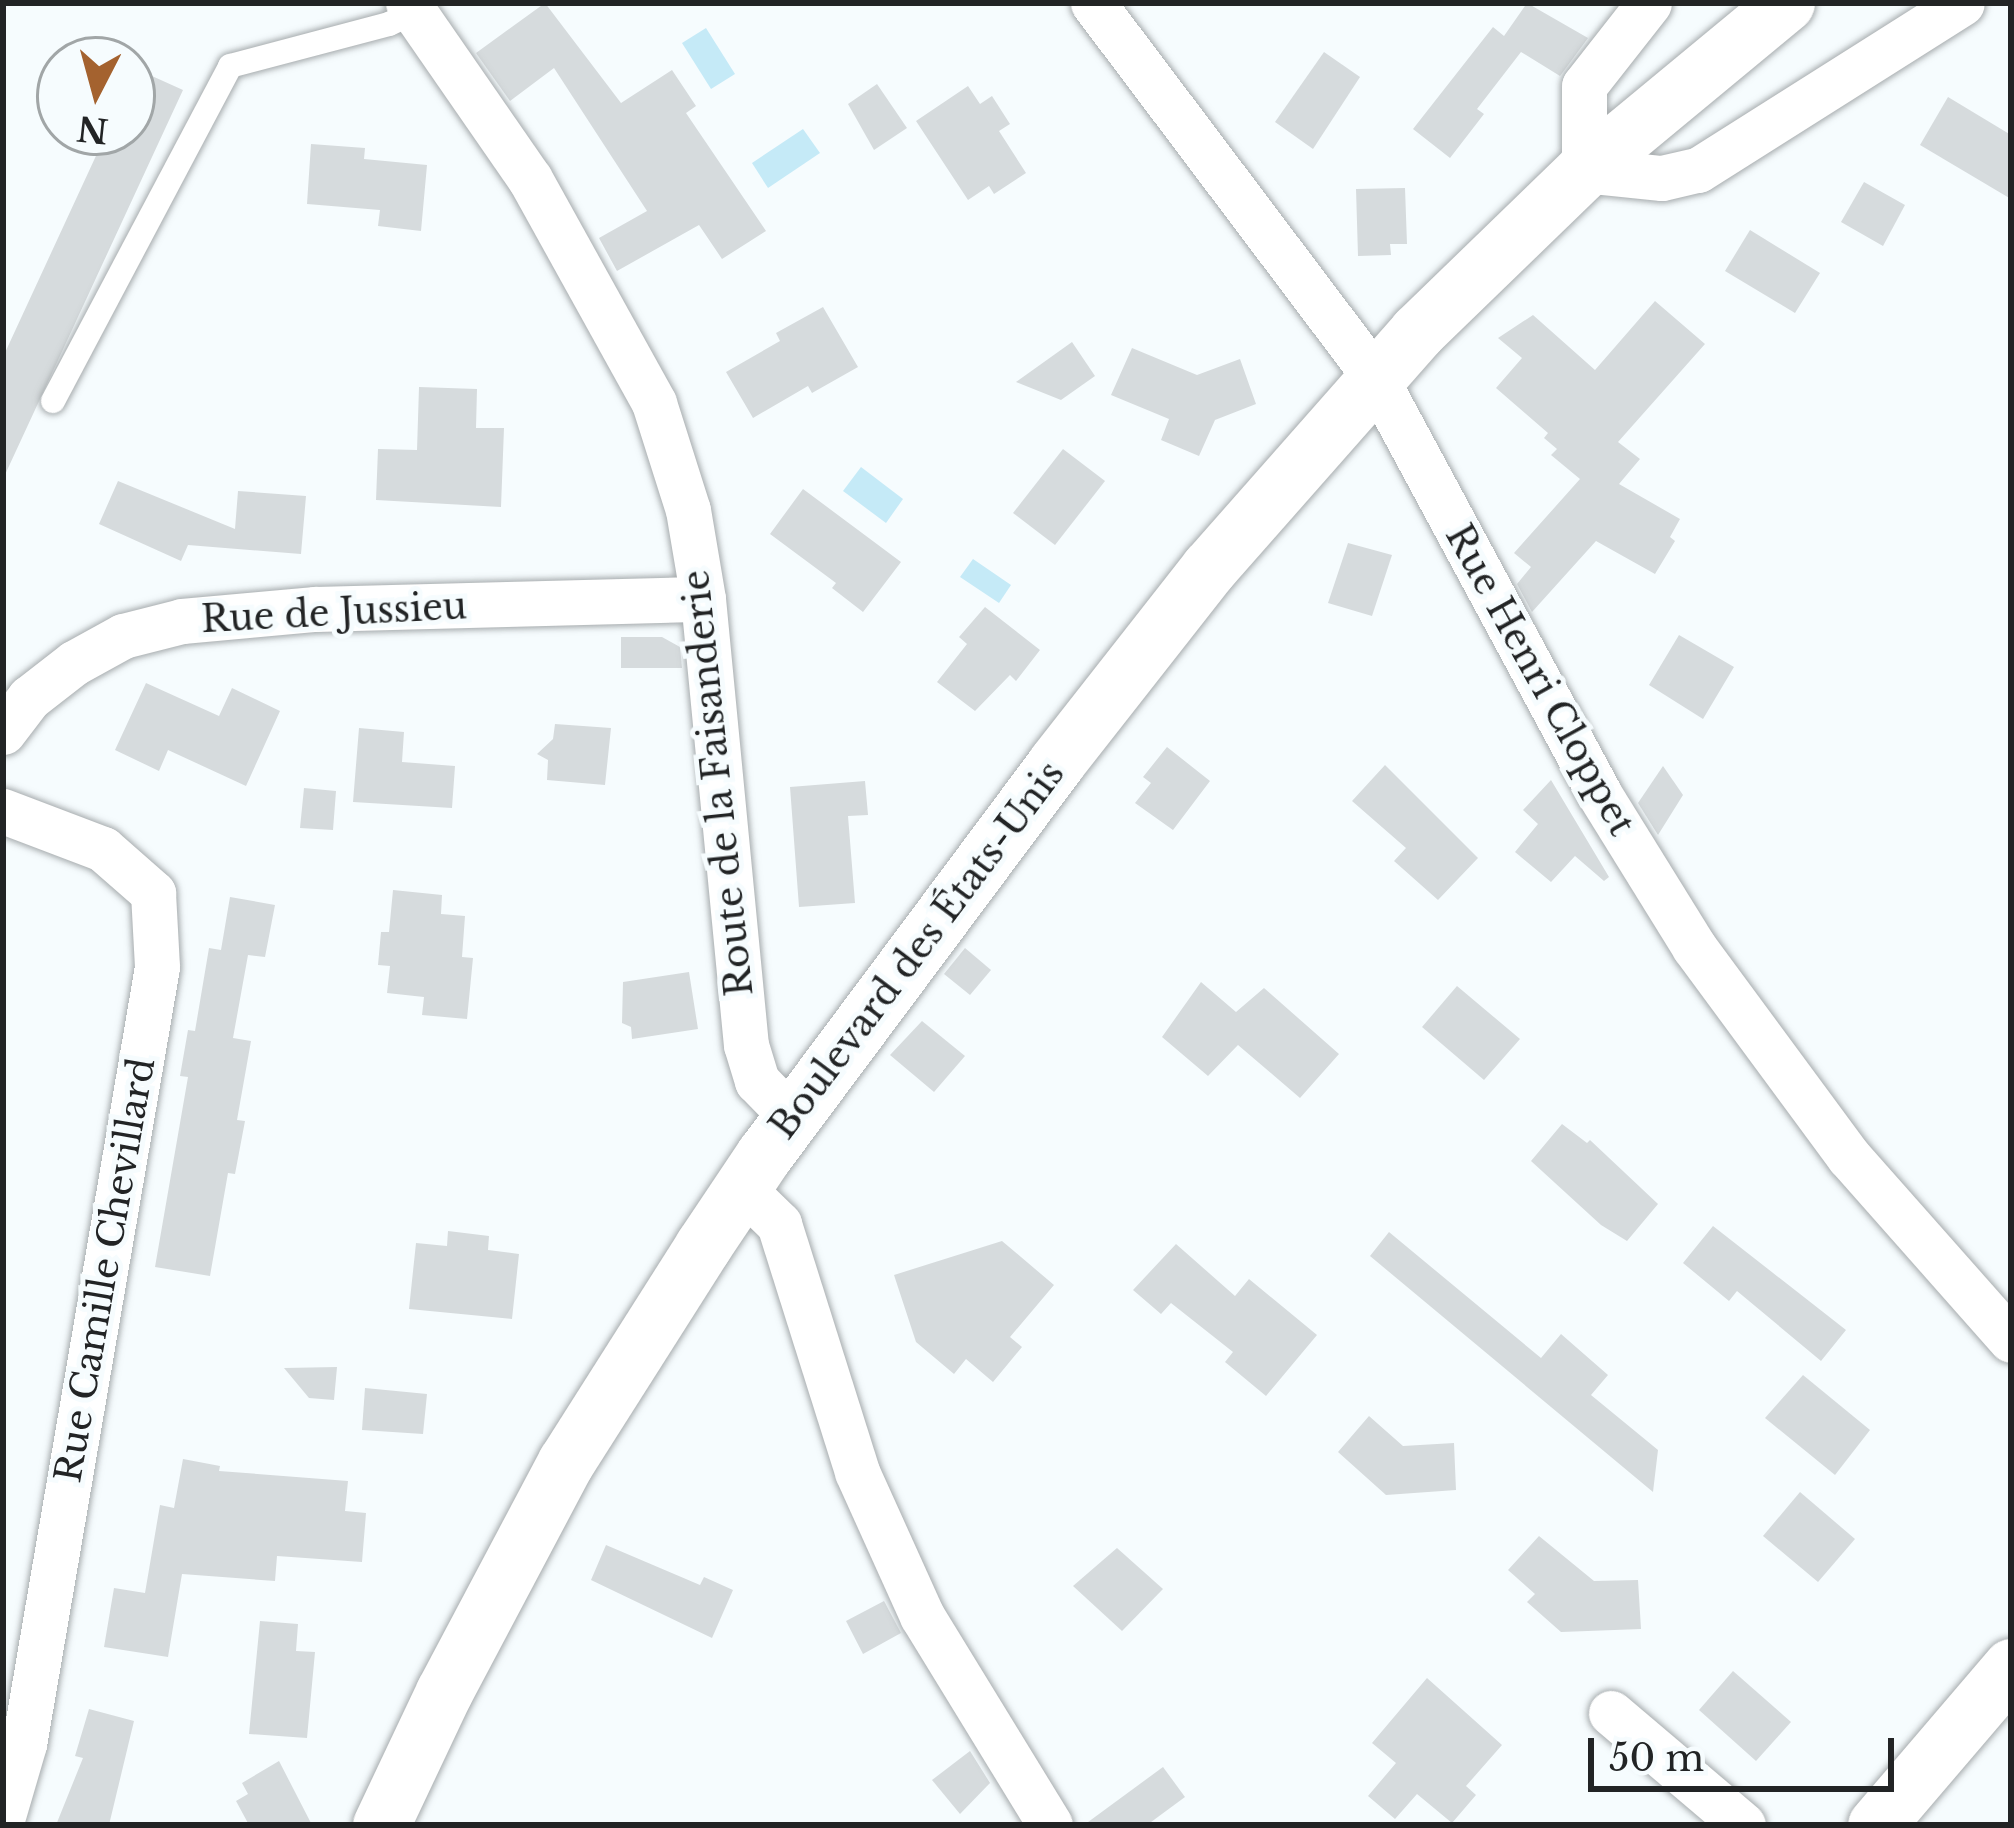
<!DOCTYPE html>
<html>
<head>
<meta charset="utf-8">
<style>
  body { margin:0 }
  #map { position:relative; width:2014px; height:1828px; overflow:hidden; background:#f6fcfe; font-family:"Libre Baskerville",serif }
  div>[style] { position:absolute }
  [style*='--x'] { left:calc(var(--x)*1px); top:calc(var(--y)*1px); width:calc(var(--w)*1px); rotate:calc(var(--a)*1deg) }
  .water>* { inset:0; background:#c5eaf7 }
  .building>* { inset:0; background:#d6dbdd }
  .roads { filter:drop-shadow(0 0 3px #a7acae) drop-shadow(0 0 3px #a7acae) }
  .service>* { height:24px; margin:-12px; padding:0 12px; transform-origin:12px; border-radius:12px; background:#fff }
  .minor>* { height:45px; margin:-22.5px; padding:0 22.5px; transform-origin:22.5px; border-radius:22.5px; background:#fff }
  .tertiary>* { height:57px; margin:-28.5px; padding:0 28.5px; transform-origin:28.5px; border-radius:28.5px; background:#fff }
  span { translate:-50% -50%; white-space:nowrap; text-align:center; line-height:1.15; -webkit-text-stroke:10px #f6fcfe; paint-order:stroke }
  .street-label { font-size:36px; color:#222425 }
  .frame { position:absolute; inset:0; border:6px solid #222425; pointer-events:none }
  .north { position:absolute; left:36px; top:36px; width:120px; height:120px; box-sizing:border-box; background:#f6fcfe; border:3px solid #a1a6a7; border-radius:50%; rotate:186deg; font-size:33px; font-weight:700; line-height:48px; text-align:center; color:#222425 }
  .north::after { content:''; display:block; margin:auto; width:42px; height:54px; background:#a4622f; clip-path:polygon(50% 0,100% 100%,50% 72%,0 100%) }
  .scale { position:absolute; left:1588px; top:1738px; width:306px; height:54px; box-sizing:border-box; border:6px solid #222425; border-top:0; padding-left:15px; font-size:36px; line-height:42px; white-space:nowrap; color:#222425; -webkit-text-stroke:9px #f6fcfe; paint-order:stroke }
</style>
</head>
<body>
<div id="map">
  <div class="water">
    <div style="clip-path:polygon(706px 28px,735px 74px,711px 89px,682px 43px)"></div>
    <div style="clip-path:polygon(803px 129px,820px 153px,768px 188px,752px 163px)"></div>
    <div style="clip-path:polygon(861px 467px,903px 499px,886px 523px,843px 491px)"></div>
    <div style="clip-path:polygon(973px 559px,1011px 585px,999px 603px,960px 577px)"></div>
  </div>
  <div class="building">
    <div style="clip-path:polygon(545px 3px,621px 103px,672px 70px,696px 106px,686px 113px,766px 231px,722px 259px,699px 225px,617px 271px,599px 238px,647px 211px,554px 68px,510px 101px,476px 53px)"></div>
    <div style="clip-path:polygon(1527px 3px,1588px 38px,1560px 76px,1521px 52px,1477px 109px,1484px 114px,1450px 158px,1413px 129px,1493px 27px,1504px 36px)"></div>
    <div style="clip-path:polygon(1324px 52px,1360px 77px,1313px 149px,1275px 122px)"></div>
    <div style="clip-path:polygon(132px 67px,183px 90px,3px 479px,3px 357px,107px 132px,132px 132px)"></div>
    <div style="clip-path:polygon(877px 84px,907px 128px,874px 150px,848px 104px)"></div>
    <div style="clip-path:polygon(968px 86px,980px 104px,992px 96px,1010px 124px,999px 131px,1026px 173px,994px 194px,989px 186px,968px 200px,916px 121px)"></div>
    <div style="clip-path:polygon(1948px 97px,2011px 135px,2011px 199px,1920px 145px)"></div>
    <div style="clip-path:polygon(311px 144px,365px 148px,364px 159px,427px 165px,421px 231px,378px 226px,380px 210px,307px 204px)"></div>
    <div style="clip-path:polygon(1864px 182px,1905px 205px,1883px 246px,1841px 222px)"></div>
    <div style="clip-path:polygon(1405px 188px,1407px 244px,1390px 244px,1391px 255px,1358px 256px,1356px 189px)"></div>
    <div style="clip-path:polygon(1750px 230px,1820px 273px,1795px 313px,1725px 271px)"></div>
    <div style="clip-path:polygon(1655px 301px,1705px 344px,1618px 442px,1640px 459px,1619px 484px,1680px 519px,1670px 537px,1675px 541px,1655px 574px,1596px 541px,1532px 612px,1517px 584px,1531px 567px,1514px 553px,1580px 479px,1551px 455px,1557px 449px,1544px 438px,1548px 433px,1496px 388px,1522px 358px,1498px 338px,1533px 315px,1595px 370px)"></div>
    <div style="clip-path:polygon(823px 307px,858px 367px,812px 393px,808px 386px,753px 418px,726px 372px,780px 341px,776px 333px)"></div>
    <div style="clip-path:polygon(1072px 342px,1095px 376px,1061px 400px,1016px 382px)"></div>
    <div style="clip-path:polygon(1132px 348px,1197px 375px,1240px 359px,1256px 404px,1215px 420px,1199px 456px,1161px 440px,1169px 419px,1111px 395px)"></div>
    <div style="clip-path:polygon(419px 387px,477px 389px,476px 428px,504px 428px,501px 507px,376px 500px,378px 449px,417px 450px)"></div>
    <div style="clip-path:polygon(1063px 449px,1105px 481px,1055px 545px,1013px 513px)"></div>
    <div style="clip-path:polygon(118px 481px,235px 529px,238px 491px,306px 496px,301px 554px,188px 545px,181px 561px,99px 524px)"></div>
    <div style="clip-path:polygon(803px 489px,901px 562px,863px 612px,832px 588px,836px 583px,770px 534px)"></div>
    <div style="clip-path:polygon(1348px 543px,1392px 555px,1372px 616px,1328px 603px)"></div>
    <div style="clip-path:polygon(985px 607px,1040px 650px,1016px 681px,1010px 675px,975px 711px,937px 682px,967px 644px,959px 637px)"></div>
    <div style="clip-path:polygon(1679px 635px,1734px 667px,1703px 719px,1649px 685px)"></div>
    <div style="clip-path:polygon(621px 637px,662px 637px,680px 647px,682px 668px,621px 668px)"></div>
    <div style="clip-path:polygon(146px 683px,219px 716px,232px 688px,280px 711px,246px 786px,168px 750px,159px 771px,115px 750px)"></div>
    <div style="clip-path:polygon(555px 724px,611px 728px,605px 785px,547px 780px,548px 760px,537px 754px,553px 739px)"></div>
    <div style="clip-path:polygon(359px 728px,404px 732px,402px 762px,455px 766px,452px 808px,353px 802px)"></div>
    <div style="clip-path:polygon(1167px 747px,1210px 781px,1173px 830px,1135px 803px,1151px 783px,1143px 777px)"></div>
    <div style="clip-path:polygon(1385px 765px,1478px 858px,1438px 900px,1394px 861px,1406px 848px,1352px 801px)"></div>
    <div style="clip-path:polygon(1663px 766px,1683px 795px,1658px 835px,1638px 803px)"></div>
    <div style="clip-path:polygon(1551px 780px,1609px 877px,1604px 881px,1575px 856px,1551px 882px,1515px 852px,1538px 824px,1523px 810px)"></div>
    <div style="clip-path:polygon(865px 781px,868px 815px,848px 816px,855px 903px,799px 907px,790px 787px)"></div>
    <div style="clip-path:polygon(304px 788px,336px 791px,333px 830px,300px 828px)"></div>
    <div style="clip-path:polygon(393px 890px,442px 895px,441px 914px,465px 916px,462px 957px,473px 958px,467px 1019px,422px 1015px,424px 997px,387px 993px,390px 966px,378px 965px,381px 932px,389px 932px)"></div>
    <div style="clip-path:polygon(230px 897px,275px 905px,265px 957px,248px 955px,233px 1038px,251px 1041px,237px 1120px,245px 1121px,235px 1174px,228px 1173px,210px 1276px,155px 1267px,188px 1077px,180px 1076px,188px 1030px,195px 1031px,209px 948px,221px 950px)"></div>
    <div style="clip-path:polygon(965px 948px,991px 970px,970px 995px,944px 974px)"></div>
    <div style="clip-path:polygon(689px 972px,698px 1029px,632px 1039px,631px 1027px,622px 1023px,623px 982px)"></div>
    <div style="clip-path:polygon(1201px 982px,1236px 1012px,1264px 988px,1339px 1054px,1300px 1098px,1238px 1045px,1208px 1076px,1162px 1037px)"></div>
    <div style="clip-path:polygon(1457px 986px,1520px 1039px,1484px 1080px,1422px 1027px)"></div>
    <div style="clip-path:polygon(922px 1021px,965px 1056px,934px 1092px,890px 1055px)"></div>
    <div style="clip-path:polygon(1562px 1124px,1587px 1143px,1590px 1140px,1658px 1204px,1627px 1241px,1601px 1225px,1531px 1161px)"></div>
    <div style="clip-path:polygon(1713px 1226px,1846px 1330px,1821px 1361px,1737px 1291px,1729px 1301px,1683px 1263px)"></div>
    <div style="clip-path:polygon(448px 1231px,489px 1236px,488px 1250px,519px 1254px,512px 1319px,409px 1309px,416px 1243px,447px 1246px)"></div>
    <div style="clip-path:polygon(1389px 1232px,1541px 1358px,1561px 1334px,1608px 1375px,1591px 1395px,1658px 1450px,1653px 1492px,1370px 1256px)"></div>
    <div style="clip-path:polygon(1002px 1241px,1054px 1285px,1010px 1337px,1022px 1347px,993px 1382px,966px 1359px,954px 1374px,916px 1342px,894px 1275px)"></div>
    <div style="clip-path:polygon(1176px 1244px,1235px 1296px,1249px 1279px,1317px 1335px,1266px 1396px,1225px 1362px,1233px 1352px,1171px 1303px,1161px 1314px,1133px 1290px)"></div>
    <div style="clip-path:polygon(337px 1367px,334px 1400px,309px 1398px,284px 1368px)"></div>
    <div style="clip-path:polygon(1803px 1375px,1870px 1430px,1835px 1475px,1765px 1418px)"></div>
    <div style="clip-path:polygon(365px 1388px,427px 1394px,423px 1434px,362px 1430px)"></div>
    <div style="clip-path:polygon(1369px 1416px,1403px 1446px,1454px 1443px,1456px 1490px,1386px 1495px,1338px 1452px)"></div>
    <div style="clip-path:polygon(183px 1459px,220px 1466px,219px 1471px,348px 1481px,345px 1511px,366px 1513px,362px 1562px,277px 1556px,275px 1581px,182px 1574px,168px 1657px,104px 1647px,114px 1588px,145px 1593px,160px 1505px,174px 1508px)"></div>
    <div style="clip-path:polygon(1800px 1492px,1855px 1539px,1818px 1582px,1763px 1536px)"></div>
    <div style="clip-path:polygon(1539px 1536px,1594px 1581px,1638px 1580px,1641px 1629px,1561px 1632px,1527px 1602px,1535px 1594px,1508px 1570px)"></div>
    <div style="clip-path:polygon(606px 1545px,700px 1585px,704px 1577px,733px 1590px,712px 1638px,591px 1580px)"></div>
    <div style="clip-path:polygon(1117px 1548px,1163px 1589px,1122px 1631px,1073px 1586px)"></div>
    <div style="clip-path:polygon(884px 1601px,901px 1633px,863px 1654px,846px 1621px)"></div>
    <div style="clip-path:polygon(260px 1621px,298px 1624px,296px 1651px,315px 1652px,307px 1738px,249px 1734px)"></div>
    <div style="clip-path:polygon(1733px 1671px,1791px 1722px,1756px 1761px,1699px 1710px)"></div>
    <div style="clip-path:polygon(1427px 1678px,1502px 1745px,1466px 1786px,1476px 1795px,1452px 1823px,1417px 1794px,1395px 1819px,1368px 1796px,1396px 1763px,1372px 1743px)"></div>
    <div style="clip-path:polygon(89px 1709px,134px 1721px,109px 1825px,56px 1825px,83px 1758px,75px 1756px)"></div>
    <div style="clip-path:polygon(970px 1751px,990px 1783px,960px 1814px,932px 1780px)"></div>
    <div style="clip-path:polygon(279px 1761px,312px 1825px,249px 1825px,236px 1801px,248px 1794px,242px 1783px)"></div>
    <div style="clip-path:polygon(1163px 1767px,1185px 1797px,1147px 1825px,1084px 1825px)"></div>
  </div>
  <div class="roads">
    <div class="service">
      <div style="--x:53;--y:401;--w:379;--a:-62.1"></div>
      <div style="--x:230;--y:66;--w:164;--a:-14.8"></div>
      <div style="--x:389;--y:24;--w:29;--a:-25"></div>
    </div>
    <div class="minor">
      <div style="--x:408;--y:3;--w:214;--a:55.3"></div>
      <div style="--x:530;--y:179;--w:256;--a:61"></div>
      <div style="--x:654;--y:403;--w:112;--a:72.4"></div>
      <div style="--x:688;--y:510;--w:90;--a:80.4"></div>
      <div style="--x:703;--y:599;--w:448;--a:84.5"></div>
      <div style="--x:746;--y:1045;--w:38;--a:73"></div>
      <div style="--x:757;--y:1081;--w:50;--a:45.8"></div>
      <div style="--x:1093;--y:3;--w:468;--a:53"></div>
      <div style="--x:1375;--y:377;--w:471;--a:61.7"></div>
      <div style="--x:1598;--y:792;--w:182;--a:58.2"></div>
      <div style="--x:1694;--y:947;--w:261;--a:53.6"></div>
      <div style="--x:1849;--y:1157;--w:244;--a:48.5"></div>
      <div style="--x:1649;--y:3;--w:105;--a:128.1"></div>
      <div style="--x:1584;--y:86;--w:84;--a:90"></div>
      <div style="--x:1584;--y:170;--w:78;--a:5.9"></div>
      <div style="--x:1662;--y:178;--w:37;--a:-13"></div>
      <div style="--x:1698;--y:170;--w:312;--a:-32.3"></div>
      <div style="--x:3;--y:732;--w:43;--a:-52.6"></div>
      <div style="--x:29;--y:698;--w:57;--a:-37.9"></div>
      <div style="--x:74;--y:663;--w:56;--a:-28.9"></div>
      <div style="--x:123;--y:636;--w:61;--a:-14.3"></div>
      <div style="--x:182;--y:621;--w:134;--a:-5.2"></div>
      <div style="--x:315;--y:609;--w:388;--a:-1.5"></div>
      <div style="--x:3;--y:811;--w:107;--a:20.8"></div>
      <div style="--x:103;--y:849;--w:67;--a:41.3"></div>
      <div style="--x:153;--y:893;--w:74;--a:86.9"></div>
      <div style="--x:157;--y:967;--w:788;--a:99.71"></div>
      <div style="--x:24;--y:1744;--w:75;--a:106.3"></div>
      <div style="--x:742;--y:1188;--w:52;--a:44.2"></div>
      <div style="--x:779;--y:1224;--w:260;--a:72.5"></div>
      <div style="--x:857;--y:1472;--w:158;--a:65.7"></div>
      <div style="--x:922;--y:1616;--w:245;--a:58.5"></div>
      <div style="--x:1611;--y:1713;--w:173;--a:40.3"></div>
    </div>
    <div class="tertiary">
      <div style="--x:381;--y:1825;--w:147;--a:-64.7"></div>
      <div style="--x:444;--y:1692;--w:260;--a:-62.1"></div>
      <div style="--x:566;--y:1462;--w:256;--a:-57.6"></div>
      <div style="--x:703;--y:1246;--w:110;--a:-56.2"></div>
      <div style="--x:764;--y:1155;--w:489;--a:-53.3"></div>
      <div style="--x:1056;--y:763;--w:248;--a:-51.9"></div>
      <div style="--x:1209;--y:568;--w:315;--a:-48.6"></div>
      <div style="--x:1417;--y:332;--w:233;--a:-44.1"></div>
      <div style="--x:1584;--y:170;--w:262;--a:-39.6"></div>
      <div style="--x:1876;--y:1825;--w:208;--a:-49.5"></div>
    </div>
  </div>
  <div class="street-label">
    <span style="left:334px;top:613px;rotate:-3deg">Rue de Jussieu</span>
    <span style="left:1540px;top:680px;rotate:61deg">Rue Henri Cloppet</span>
    <span style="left:718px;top:783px;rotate:-96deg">Route de la Faisanderie</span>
    <span style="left:917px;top:950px;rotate:-53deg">Boulevard des États-Unis</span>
    <span style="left:105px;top:1270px;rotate:-80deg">Rue Camille Chevillard</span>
  </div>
  <div class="frame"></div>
  <div class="north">N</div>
  <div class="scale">50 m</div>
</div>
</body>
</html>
